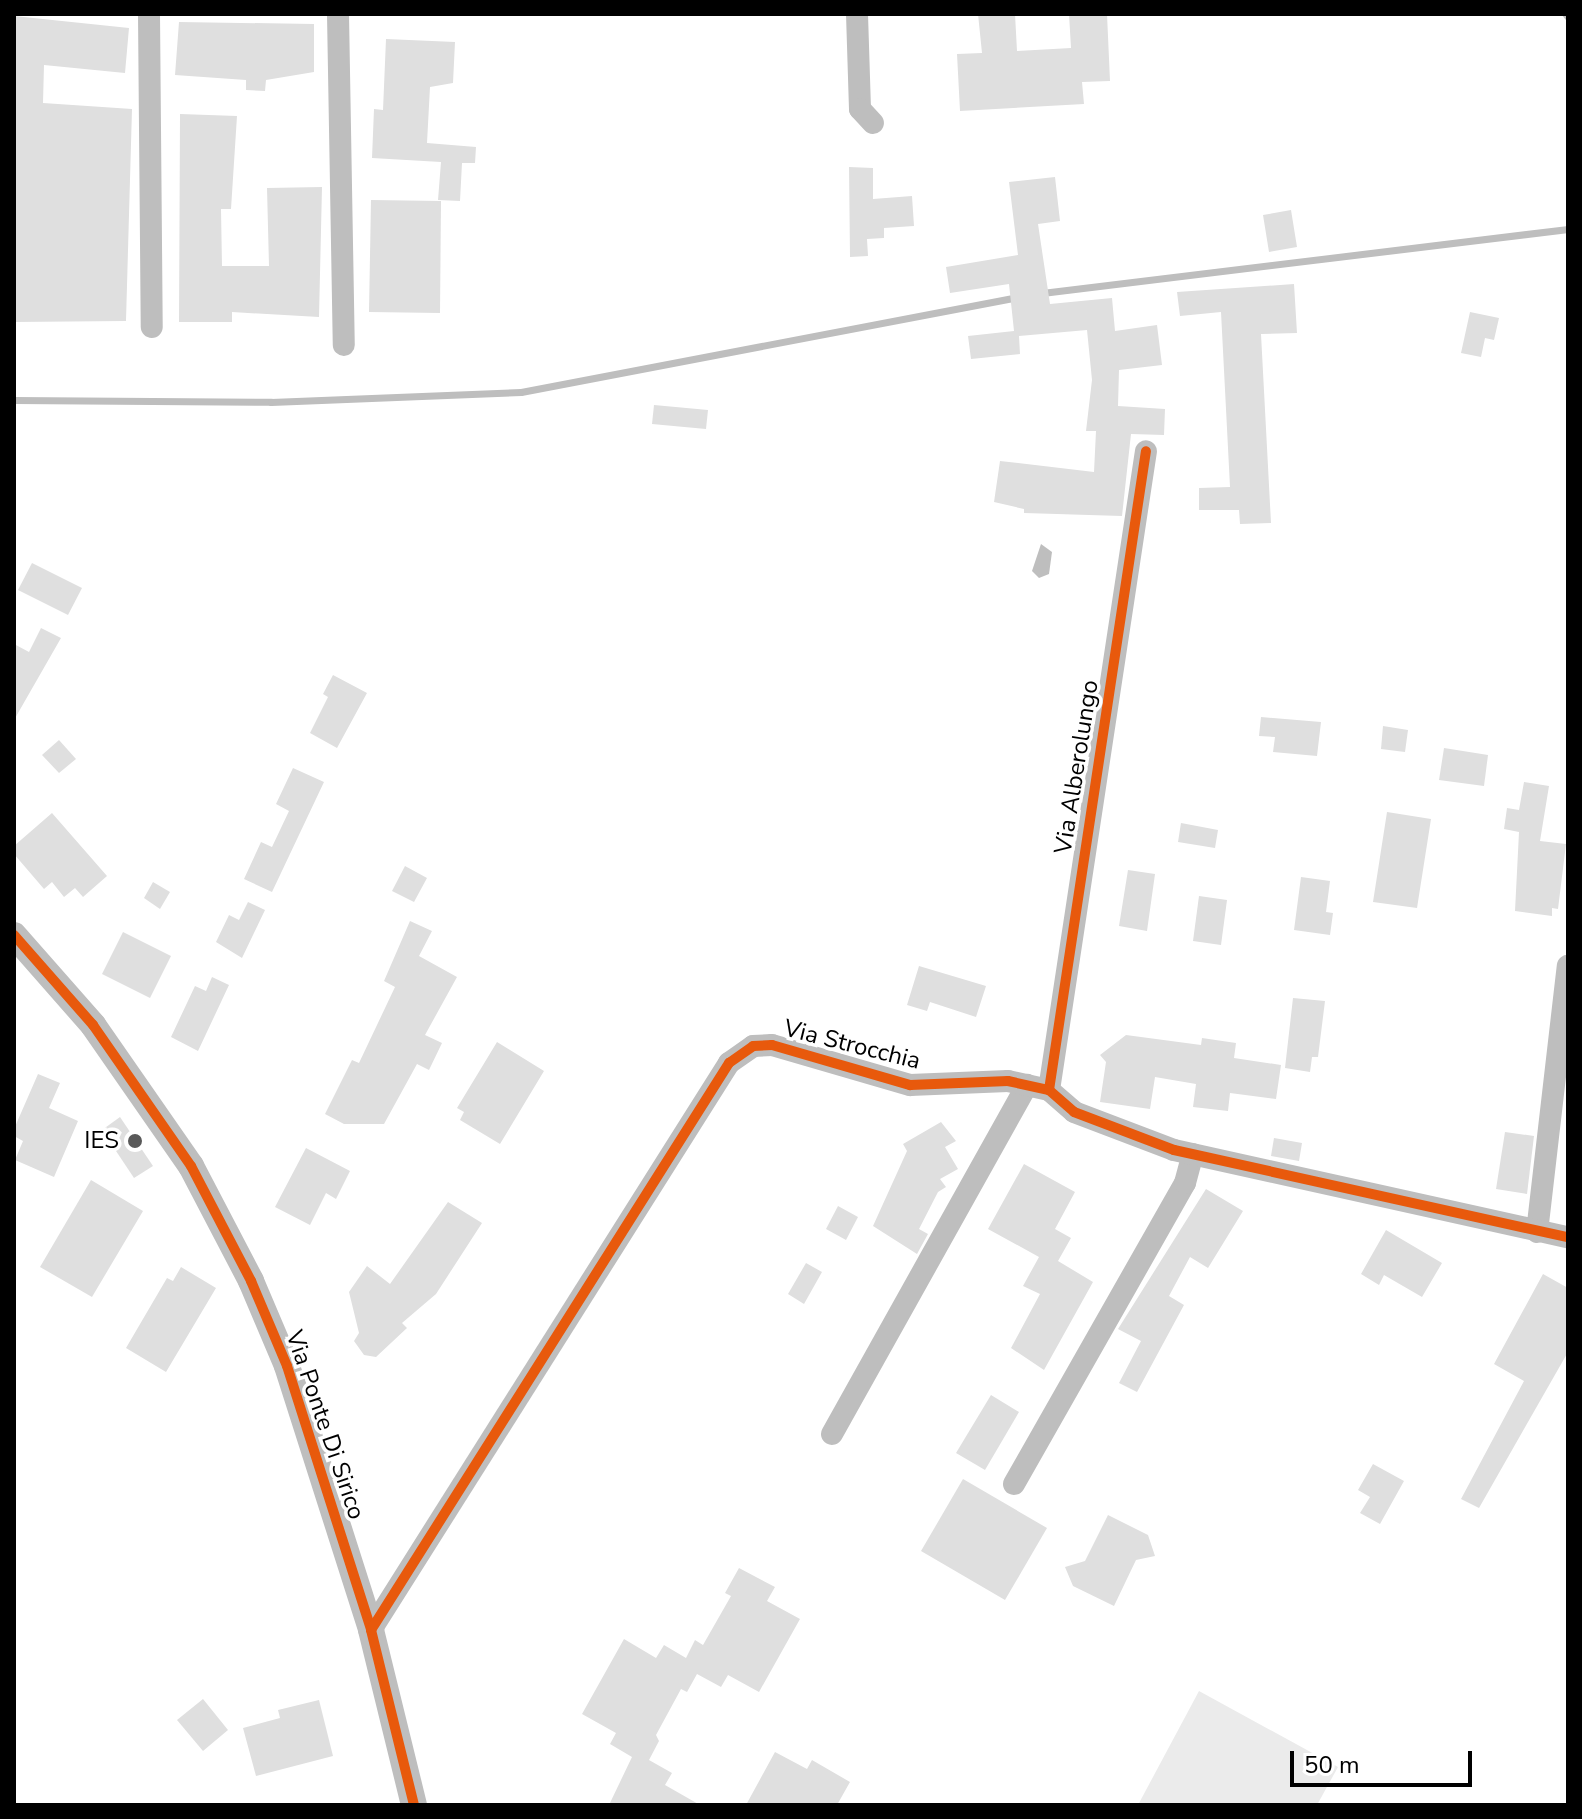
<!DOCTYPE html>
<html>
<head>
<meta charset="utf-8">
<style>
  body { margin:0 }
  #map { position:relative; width:1582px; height:1819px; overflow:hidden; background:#fff; font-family:"Nunito Sans",sans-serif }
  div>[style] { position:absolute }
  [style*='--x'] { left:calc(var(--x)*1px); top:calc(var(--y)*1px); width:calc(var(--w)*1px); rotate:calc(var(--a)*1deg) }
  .green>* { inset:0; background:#ebebeb }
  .water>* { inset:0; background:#bebebe }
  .stream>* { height:7px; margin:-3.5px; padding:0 3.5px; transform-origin:3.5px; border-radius:3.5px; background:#bebebe }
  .building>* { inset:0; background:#dfdfdf }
  .minor>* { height:22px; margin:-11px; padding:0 11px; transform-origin:11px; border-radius:11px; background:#bebebe }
  .tertiary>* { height:26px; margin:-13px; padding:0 13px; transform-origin:13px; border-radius:13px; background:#bebebe }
  .rail>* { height:6px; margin-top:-3px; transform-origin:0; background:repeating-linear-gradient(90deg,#bebebe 0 12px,transparent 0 16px) }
  .cycleway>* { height:10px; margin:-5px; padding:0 5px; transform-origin:5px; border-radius:5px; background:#e8590c }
  .dots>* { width:22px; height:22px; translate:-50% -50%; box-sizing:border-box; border:4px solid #fff; border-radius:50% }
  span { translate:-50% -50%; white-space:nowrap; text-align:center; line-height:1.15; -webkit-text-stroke:7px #fff; paint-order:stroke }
  .street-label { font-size:24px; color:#000 }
  .poi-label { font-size:24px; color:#000 }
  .right { translate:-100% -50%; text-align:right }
  .frame { position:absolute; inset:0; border:16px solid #000; pointer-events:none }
  .scale { position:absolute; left:1290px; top:1751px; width:182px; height:36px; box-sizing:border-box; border:4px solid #000; border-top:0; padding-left:10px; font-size:24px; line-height:28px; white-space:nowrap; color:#000; -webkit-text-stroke:6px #fff; paint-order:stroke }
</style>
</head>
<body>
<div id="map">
  <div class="green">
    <div style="clip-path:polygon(1199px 1691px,1338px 1767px,1317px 1805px,1138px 1805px)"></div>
  </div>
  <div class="water">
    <div style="clip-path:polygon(1041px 544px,1052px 552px,1049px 574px,1039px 578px,1032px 571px)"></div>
  </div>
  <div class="stream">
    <div style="--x:1042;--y:293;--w:530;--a:-6.94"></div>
    <div style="--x:14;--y:400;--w:257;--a:0.4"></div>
    <div style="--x:271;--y:402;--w:250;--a:-2.3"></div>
    <div style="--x:521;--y:392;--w:506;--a:-10.82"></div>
  </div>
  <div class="building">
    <div style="clip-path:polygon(978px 14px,1015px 14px,1017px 51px,1071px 48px,1069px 14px,1107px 14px,1110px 81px,1082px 82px,1084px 104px,960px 111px,957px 54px,982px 53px)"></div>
    <div style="clip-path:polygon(14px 16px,129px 28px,125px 73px,44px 65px,43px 103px,132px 109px,126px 321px,14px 322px)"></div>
    <div style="clip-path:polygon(179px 22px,314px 24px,314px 72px,266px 80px,265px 91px,246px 90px,246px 80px,175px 75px)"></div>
    <div style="clip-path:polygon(386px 39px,455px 42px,453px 83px,430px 87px,427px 143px,476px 147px,475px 163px,462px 163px,460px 201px,438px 200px,441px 162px,372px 158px,374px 109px,383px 110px)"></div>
    <div style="clip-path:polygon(180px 114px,237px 116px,231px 209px,221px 209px,222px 266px,269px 266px,267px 188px,322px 187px,319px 317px,232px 312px,232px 322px,179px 322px)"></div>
    <div style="clip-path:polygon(849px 167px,873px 168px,873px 199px,912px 196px,914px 226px,884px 228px,884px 238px,867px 239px,868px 256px,850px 257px)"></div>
    <div style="clip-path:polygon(1055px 177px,1060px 221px,1038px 224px,1050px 304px,1112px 298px,1115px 331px,1157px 325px,1162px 365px,1119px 370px,1118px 406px,1165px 409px,1164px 435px,1131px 434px,1122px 516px,1024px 513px,1024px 509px,994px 502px,1000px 461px,1094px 472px,1096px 431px,1086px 431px,1092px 380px,1087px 330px,1019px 336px,1020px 354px,971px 359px,968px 336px,1014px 331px,1009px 284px,950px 293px,946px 267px,1018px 255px,1009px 182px)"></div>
    <div style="clip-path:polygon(371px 200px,441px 201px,440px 313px,369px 312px)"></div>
    <div style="clip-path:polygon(1291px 210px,1297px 247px,1269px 252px,1263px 215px)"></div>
    <div style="clip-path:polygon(1294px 284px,1297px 333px,1261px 334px,1271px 523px,1240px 524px,1239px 510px,1199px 510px,1199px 488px,1230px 487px,1221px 312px,1180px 316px,1177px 292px)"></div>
    <div style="clip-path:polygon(1470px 312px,1499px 318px,1494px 340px,1485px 338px,1481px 357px,1461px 353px)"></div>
    <div style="clip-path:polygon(654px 405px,708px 410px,706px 429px,652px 424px)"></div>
    <div style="clip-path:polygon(32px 563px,82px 588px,68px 615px,18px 590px)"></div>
    <div style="clip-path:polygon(41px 628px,61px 638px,14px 720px,14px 644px,29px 652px)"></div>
    <div style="clip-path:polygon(333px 675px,367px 693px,337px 748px,310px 733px,328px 697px,323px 694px)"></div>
    <div style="clip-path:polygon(1261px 717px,1321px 722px,1317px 756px,1273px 752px,1275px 737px,1259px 736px)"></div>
    <div style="clip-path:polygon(1383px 726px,1408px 730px,1405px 752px,1381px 749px)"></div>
    <div style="clip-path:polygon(59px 740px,76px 759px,59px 773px,42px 755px)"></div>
    <div style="clip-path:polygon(1444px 748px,1488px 755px,1484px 786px,1439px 780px)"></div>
    <div style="clip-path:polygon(293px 768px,324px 782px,272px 892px,244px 879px,261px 842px,272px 847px,289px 811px,276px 804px)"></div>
    <div style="clip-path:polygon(1524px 782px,1549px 786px,1540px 841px,1566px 844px,1558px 909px,1552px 908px,1552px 916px,1515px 911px,1519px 832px,1504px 829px,1507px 808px,1519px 810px)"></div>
    <div style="clip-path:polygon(1387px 812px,1431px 819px,1417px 908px,1373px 902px)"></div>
    <div style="clip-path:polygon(52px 813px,107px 876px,83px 897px,75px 888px,64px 897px,52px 882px,44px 889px,14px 854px,14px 846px)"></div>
    <div style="clip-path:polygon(1181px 823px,1218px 830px,1215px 848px,1178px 842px)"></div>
    <div style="clip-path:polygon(405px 866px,427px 878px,414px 902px,392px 891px)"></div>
    <div style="clip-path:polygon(1128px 870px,1155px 874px,1147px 931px,1119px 926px)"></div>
    <div style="clip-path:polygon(1301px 877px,1330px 881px,1326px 912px,1333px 913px,1330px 935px,1294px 930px)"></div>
    <div style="clip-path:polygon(153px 882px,170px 892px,160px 909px,144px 898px)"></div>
    <div style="clip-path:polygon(1199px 896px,1227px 900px,1221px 945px,1193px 941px)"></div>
    <div style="clip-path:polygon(248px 902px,265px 910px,242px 958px,216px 942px,229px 915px,239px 920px)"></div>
    <div style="clip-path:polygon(410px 921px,432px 931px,419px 956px,457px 977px,425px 1035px,442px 1043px,429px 1070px,417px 1064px,384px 1124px,344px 1124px,325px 1114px,352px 1060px,359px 1063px,395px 987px,384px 981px)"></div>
    <div style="clip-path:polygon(123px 932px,171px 956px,150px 998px,102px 974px)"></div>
    <div style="clip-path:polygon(919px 966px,986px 986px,976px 1017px,930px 1002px,927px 1011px,907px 1005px)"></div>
    <div style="clip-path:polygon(212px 977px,229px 985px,198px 1051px,171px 1037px,195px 986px,206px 991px)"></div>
    <div style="clip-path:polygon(1293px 998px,1325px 1001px,1318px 1057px,1312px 1057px,1310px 1072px,1285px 1068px)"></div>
    <div style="clip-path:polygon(1126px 1035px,1201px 1045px,1202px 1038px,1236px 1043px,1234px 1058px,1281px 1065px,1276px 1099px,1230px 1093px,1228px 1111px,1193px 1107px,1196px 1084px,1155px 1077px,1150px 1109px,1100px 1102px,1106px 1062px,1100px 1055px)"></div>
    <div style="clip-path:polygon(497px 1042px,544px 1071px,500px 1144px,460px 1120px,464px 1112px,457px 1108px)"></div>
    <div style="clip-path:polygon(38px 1074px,60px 1083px,49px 1108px,78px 1121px,54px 1177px,15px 1160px,23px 1141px,14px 1136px,14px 1129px)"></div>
    <div style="clip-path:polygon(120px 1117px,153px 1166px,134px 1178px,102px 1130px)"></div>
    <div style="clip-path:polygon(941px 1122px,956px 1141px,945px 1147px,958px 1169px,940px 1179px,946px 1187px,938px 1192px,919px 1229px,928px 1234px,917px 1254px,873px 1226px,907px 1151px,903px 1144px)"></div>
    <div style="clip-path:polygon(1505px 1132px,1534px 1136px,1527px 1194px,1496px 1189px)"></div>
    <div style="clip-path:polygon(1274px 1138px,1302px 1143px,1299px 1161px,1271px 1156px)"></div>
    <div style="clip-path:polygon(306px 1148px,350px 1171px,336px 1199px,326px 1193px,310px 1225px,275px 1207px)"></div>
    <div style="clip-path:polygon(1024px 1164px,1075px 1192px,1055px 1229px,1071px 1238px,1058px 1261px,1093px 1282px,1044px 1370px,1011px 1348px,1040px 1294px,1023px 1286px,1039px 1257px,988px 1229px)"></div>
    <div style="clip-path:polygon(91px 1180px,143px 1211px,92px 1297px,40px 1267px)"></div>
    <div style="clip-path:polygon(1206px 1189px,1243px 1211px,1208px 1268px,1190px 1257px,1169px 1296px,1184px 1305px,1137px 1392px,1119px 1383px,1141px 1341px,1118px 1329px)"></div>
    <div style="clip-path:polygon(448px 1202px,482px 1223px,436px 1294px,402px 1323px,407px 1328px,376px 1357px,364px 1355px,354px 1341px,359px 1333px,349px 1292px,367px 1266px,390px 1284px)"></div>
    <div style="clip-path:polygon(838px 1206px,858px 1217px,846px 1240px,826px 1229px)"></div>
    <div style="clip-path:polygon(1386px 1230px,1442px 1263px,1422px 1297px,1384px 1275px,1379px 1285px,1361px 1274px)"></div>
    <div style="clip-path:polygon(806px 1263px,822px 1272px,804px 1304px,788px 1294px)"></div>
    <div style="clip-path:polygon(181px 1267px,216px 1288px,166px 1372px,126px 1348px,167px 1278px,173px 1281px)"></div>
    <div style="clip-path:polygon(1543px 1274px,1568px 1288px,1568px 1352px,1479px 1508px,1461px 1499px,1524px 1381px,1494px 1364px)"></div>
    <div style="clip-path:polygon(991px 1395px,1019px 1412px,985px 1470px,956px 1453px)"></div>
    <div style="clip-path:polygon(1373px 1464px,1404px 1481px,1380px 1524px,1360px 1513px,1370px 1497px,1358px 1490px)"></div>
    <div style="clip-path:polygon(963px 1479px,1047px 1528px,1005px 1600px,921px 1551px)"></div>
    <div style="clip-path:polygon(1108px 1515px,1148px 1535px,1155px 1556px,1136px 1560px,1114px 1606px,1073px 1586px,1065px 1567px,1085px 1561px)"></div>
    <div style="clip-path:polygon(739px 1568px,775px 1587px,767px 1601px,800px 1619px,759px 1692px,728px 1675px,721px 1687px,697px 1674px,687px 1692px,681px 1689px,656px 1735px,659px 1741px,649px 1760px,672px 1773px,665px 1785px,700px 1805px,609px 1805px,632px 1757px,610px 1744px,616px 1733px,582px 1714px,624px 1639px,656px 1658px,664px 1645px,686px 1658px,695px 1640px,703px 1645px,731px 1596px,725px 1593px)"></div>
    <div style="clip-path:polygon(203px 1699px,228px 1730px,203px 1751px,177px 1720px)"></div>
    <div style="clip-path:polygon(319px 1700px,333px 1756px,256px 1776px,243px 1728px,280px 1718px,278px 1710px)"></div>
    <div style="clip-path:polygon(775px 1752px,807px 1769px,812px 1760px,850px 1782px,837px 1805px,746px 1805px)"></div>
  </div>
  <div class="minor">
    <div style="--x:149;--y:14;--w:313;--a:89.5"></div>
    <div style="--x:338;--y:14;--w:331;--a:89"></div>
    <div style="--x:857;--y:14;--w:95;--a:88.2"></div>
    <div style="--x:860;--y:109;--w:19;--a:47"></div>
    <div style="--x:1049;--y:1090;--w:646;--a:-81.37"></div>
    <div style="--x:1537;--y:1232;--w:268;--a:-83.4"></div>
    <div style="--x:832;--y:1434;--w:400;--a:-60.8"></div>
    <div style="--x:1014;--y:1484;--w:346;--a:-60.4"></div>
    <div style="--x:1185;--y:1183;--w:30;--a:-75"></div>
    <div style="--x:371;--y:1630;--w:671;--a:-57.73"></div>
    <div style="--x:729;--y:1063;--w:29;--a:-35"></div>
    <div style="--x:753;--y:1046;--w:19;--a:-3"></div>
    <div style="--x:772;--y:1045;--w:144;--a:16.2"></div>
    <div style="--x:910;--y:1085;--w:98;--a:-2.3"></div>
    <div style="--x:1008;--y:1081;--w:42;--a:12.4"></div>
    <div style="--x:1049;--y:1090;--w:33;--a:41"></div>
    <div style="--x:1074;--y:1112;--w:107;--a:20.8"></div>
    <div style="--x:1174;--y:1150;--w:403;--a:12.5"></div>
  </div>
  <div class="tertiary">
    <div style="--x:14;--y:935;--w:120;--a:48.7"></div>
    <div style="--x:93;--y:1025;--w:172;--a:55.2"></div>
    <div style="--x:191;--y:1166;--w:130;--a:62.4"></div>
    <div style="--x:251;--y:1281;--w:92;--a:67"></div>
    <div style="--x:287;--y:1366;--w:277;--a:72.3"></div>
    <div style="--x:371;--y:1630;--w:180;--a:76.2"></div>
  </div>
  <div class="rail">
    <div style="--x:1565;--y:14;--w:5;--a:53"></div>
  </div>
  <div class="cycleway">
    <div style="--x:14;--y:935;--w:120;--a:48.7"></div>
    <div style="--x:93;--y:1025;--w:172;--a:55.2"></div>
    <div style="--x:191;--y:1166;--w:130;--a:62.4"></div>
    <div style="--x:251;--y:1281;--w:92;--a:67"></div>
    <div style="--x:287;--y:1366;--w:277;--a:72.3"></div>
    <div style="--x:371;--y:1630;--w:180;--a:76.2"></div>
    <div style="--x:1049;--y:1090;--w:646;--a:-81.37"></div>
    <div style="--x:371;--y:1630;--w:671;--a:-57.73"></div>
    <div style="--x:729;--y:1063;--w:29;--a:-35"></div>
    <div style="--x:753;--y:1046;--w:19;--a:-3"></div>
    <div style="--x:772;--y:1045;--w:144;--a:16.2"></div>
    <div style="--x:910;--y:1085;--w:98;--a:-2.3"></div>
    <div style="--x:1008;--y:1081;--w:42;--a:12.4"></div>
    <div style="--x:1049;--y:1090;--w:33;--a:41"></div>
    <div style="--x:1074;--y:1112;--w:107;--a:20.8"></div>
    <div style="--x:1174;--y:1150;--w:403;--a:12.5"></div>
  </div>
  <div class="dots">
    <div style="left:135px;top:1141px;background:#595959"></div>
  </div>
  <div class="street-label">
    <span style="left:1077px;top:767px;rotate:-81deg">Via Alberolungo</span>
    <span style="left:852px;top:1045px;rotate:14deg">Via Strocchia</span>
    <span style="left:325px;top:1425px;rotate:71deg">Via Ponte Di Sirico</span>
  </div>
  <div class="poi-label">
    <span class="right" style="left:119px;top:1141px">IES</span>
  </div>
  <div class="frame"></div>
  <div class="scale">50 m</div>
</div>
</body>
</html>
